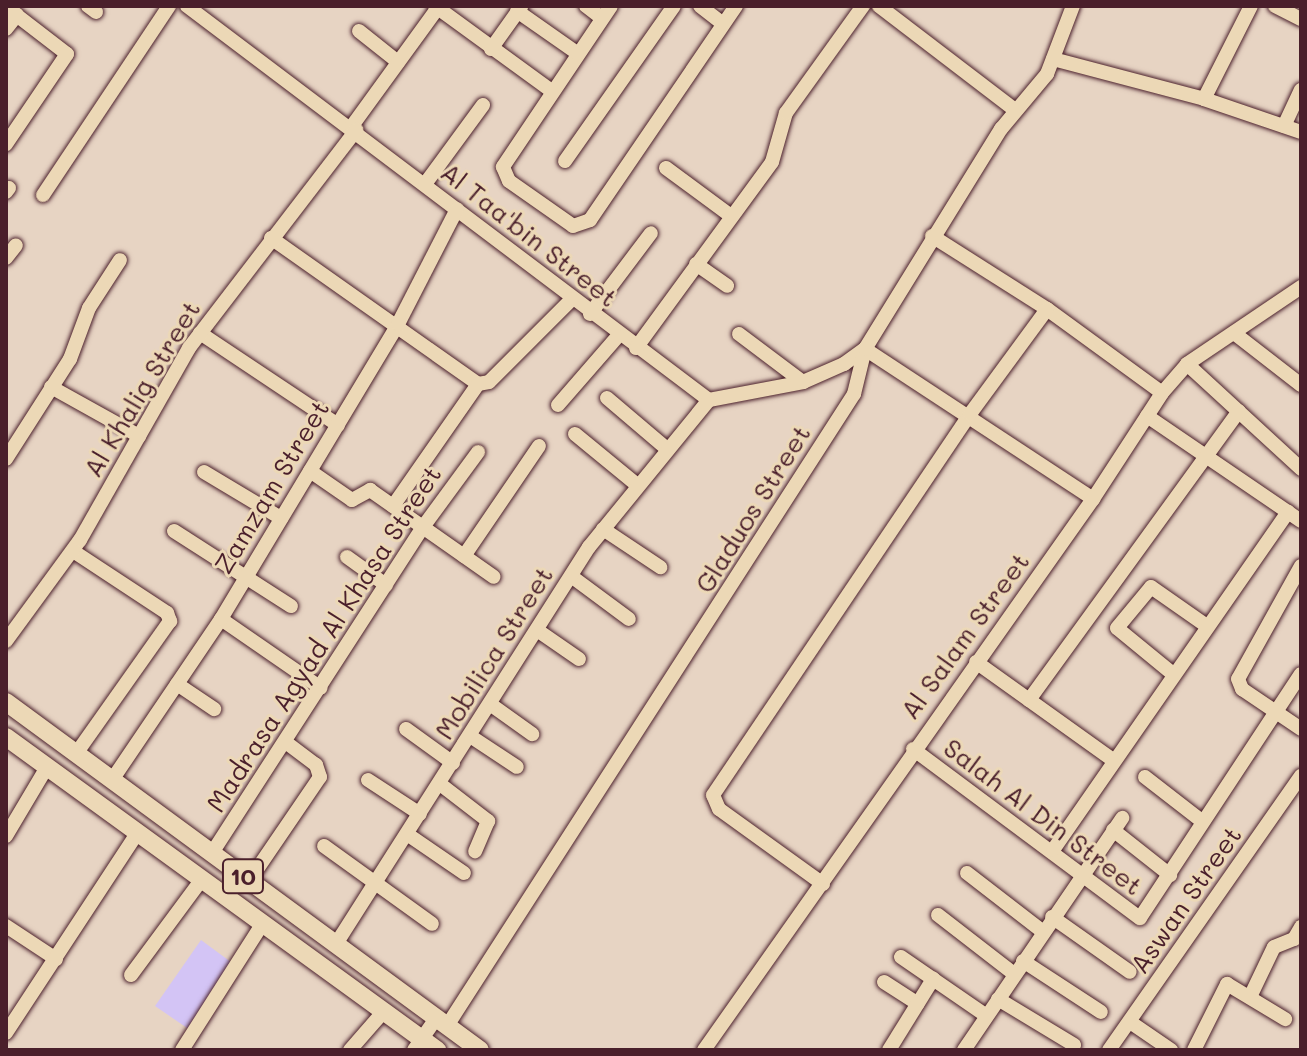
<!DOCTYPE html>
<html>
<head>
<meta charset="utf-8">
<style>
  body { margin:0 }
  #map { position:relative; width:1307px; height:1056px; overflow:hidden; background:#e7d4c3; font-family:Mali,sans-serif }
  div>[style] { position:absolute }
  [style*='--x'] { left:calc(var(--x)*1px); top:calc(var(--y)*1px); width:calc(var(--w)*1px); rotate:calc(var(--a)*1deg) }
  .building>* { inset:0; background:#d3c4f5 }
  .roads { filter:drop-shadow(0 0 2px #4a1f2b) drop-shadow(0 0 2px #4a1f2b) }
  .minor>* { height:14px; margin:-7px; padding:0 7px; transform-origin:7px; border-radius:7px; background:#ecd8b6 }
  .major>* { height:18px; margin:-9px; padding:0 9px; transform-origin:9px; border-radius:9px; background:#ecd8b6 }
  span { translate:-50% -50%; white-space:nowrap; text-align:center; line-height:1.15; -webkit-text-stroke:6px #ecd8b6; paint-order:stroke }
  .shield-label span { padding:2px 6px; background:#ecd8b6; border:2px solid; border-radius:6px; -webkit-text-stroke-width:0 }
  .shield-label { font-size:24px; color:#4a1f2b; font-weight:700 }
  .street-label { font-size:26px; color:#4a1f2b }
  .frame { position:absolute; inset:0; border:8px solid #4a1f2b; pointer-events:none }
</style>
</head>
<body>
<div id="map">
  <div class="building">
    <div style="clip-path:polygon(201px 940px,235px 965px,190px 1030px,155px 1006px)"></div>
  </div>
  <div class="roads">
    <div class="minor">
      <div style="--x:88;--y:6;--w:10;--a:37"></div>
      <div style="--x:187;--y:6;--w:654;--a:37.05"></div>
      <div style="--x:709;--y:400;--w:96;--a:-10.8"></div>
      <div style="--x:803;--y:382;--w:45;--a:-23.7"></div>
      <div style="--x:844;--y:364;--w:26;--a:-36"></div>
      <div style="--x:865;--y:349;--w:273;--a:33.3"></div>
      <div style="--x:435;--y:6;--w:142;--a:36.1"></div>
      <div style="--x:586;--y:6;--w:20;--a:37"></div>
      <div style="--x:611;--y:6;--w:194;--a:123.9"></div>
      <div style="--x:503;--y:167;--w:15;--a:67"></div>
      <div style="--x:509;--y:181;--w:78;--a:35.1"></div>
      <div style="--x:573;--y:226;--w:18;--a:-19"></div>
      <div style="--x:590;--y:220;--w:259;--a:-55.7"></div>
      <div style="--x:700;--y:6;--w:29;--a:38"></div>
      <div style="--x:879;--y:6;--w:171;--a:37.4"></div>
      <div style="--x:1275;--y:6;--w:29;--a:27"></div>
      <div style="--x:6;--y:7;--w:77;--a:37.6"></div>
      <div style="--x:67;--y:54;--w:109;--a:124.1"></div>
      <div style="--x:517;--y:11;--w:73;--a:35"></div>
      <div style="--x:6;--y:29;--w:18;--a:-52"></div>
      <div style="--x:359;--y:31;--w:50;--a:38.5"></div>
      <div style="--x:491;--y:49;--w:52;--a:-54.5"></div>
      <div style="--x:1053;--y:59;--w:156;--a:14.8"></div>
      <div style="--x:1204;--y:99;--w:102;--a:18.8"></div>
      <div style="--x:1204;--y:99;--w:104;--a:-63.2"></div>
      <div style="--x:352;--y:126;--w:145;--a:-54"></div>
      <div style="--x:1284;--y:126;--w:40;--a:-65"></div>
      <div style="--x:565;--y:161;--w:189;--a:-54.9"></div>
      <div style="--x:666;--y:168;--w:81;--a:36.4"></div>
      <div style="--x:425;--y:184;--w:98;--a:-53.7"></div>
      <div style="--x:6;--y:192;--w:5;--a:-53"></div>
      <div style="--x:43;--y:195;--w:227;--a:-56.3"></div>
      <div style="--x:932;--y:236;--w:136;--a:32.4"></div>
      <div style="--x:1047;--y:309;--w:142;--a:36.1"></div>
      <div style="--x:271;--y:238;--w:253;--a:35.2"></div>
      <div style="--x:478;--y:384;--w:11;--a:-10"></div>
      <div style="--x:489;--y:382;--w:117;--a:-45"></div>
      <div style="--x:6;--y:258;--w:16;--a:-52"></div>
      <div style="--x:696;--y:264;--w:38;--a:35"></div>
      <div style="--x:590;--y:314;--w:101;--a:-53"></div>
      <div style="--x:200;--y:333;--w:166;--a:33.7"></div>
      <div style="--x:1234;--y:333;--w:85;--a:37.8"></div>
      <div style="--x:739;--y:334;--w:80;--a:36.9"></div>
      <div style="--x:636;--y:348;--w:230;--a:-53.8"></div>
      <div style="--x:772;--y:162;--w:51;--a:-74.1"></div>
      <div style="--x:786;--y:113;--w:132;--a:-54.3"></div>
      <div style="--x:1187;--y:364;--w:155;--a:42.6"></div>
      <div style="--x:51;--y:387;--w:101;--a:29.1"></div>
      <div style="--x:607;--y:398;--w:79;--a:40.4"></div>
      <div style="--x:558;--y:405;--w:91;--a:-49"></div>
      <div style="--x:1147;--y:416;--w:186;--a:34.3"></div>
      <div style="--x:575;--y:434;--w:80;--a:39.4"></div>
      <div style="--x:6;--y:459;--w:119;--a:-57.4"></div>
      <div style="--x:70;--y:359;--w:54;--a:-69.6"></div>
      <div style="--x:89;--y:308;--w:57;--a:-57.1"></div>
      <div style="--x:310;--y:471;--w:51;--a:34.6"></div>
      <div style="--x:352;--y:500;--w:21;--a:-29"></div>
      <div style="--x:370;--y:490;--w:151;--a:35.1"></div>
      <div style="--x:204;--y:472;--w:90;--a:30.9"></div>
      <div style="--x:393;--y:506;--w:149;--a:-55.1"></div>
      <div style="--x:603;--y:529;--w:69;--a:33.7"></div>
      <div style="--x:174;--y:531;--w:139;--a:32.7"></div>
      <div style="--x:73;--y:551;--w:113;--a:33.4"></div>
      <div style="--x:167;--y:613;--w:9;--a:69"></div>
      <div style="--x:170;--y:621;--w:163;--a:125.3"></div>
      <div style="--x:464;--y:556;--w:133;--a:-55.7"></div>
      <div style="--x:347;--y:557;--w:48;--a:35.7"></div>
      <div style="--x:1301;--y:566;--w:129;--a:119.1"></div>
      <div style="--x:1238;--y:679;--w:11;--a:68"></div>
      <div style="--x:1242;--y:689;--w:71;--a:34.1"></div>
      <div style="--x:571;--y:576;--w:72;--a:36.6"></div>
      <div style="--x:221;--y:619;--w:121;--a:34.6"></div>
      <div style="--x:537;--y:630;--w:51;--a:34.6"></div>
      <div style="--x:6;--y:641;--w:125;--a:-53.8"></div>
      <div style="--x:80;--y:540;--w:221;--a:-60.4"></div>
      <div style="--x:189;--y:348;--w:275;--a:-52.5"></div>
      <div style="--x:976;--y:662;--w:168;--a:35.6"></div>
      <div style="--x:1173;--y:674;--w:72;--a:-140.6"></div>
      <div style="--x:1117;--y:628;--w:53;--a:-50.3"></div>
      <div style="--x:1151;--y:587;--w:68;--a:34.9"></div>
      <div style="--x:177;--y:684;--w:45;--a:34"></div>
      <div style="--x:1029;--y:700;--w:357;--a:-54"></div>
      <div style="--x:490;--y:704;--w:52;--a:35.5"></div>
      <div style="--x:406;--y:729;--w:58;--a:35.9"></div>
      <div style="--x:470;--y:736;--w:56;--a:33.4"></div>
      <div style="--x:913;--y:749;--w:283;--a:36.7"></div>
      <div style="--x:1140;--y:918;--w:292;--a:-56.6"></div>
      <div style="--x:1145;--y:777;--w:73;--a:37.8"></div>
      <div style="--x:112;--y:780;--w:194;--a:-55.9"></div>
      <div style="--x:221;--y:619;--w:344;--a:-59"></div>
      <div style="--x:398;--y:324;--w:129;--a:-62.8"></div>
      <div style="--x:368;--y:780;--w:62;--a:33.2"></div>
      <div style="--x:440;--y:784;--w:61;--a:37.6"></div>
      <div style="--x:488;--y:821;--w:33;--a:113"></div>
      <div style="--x:1113;--y:830;--w:73;--a:38.3"></div>
      <div style="--x:407;--y:834;--w:69;--a:34.4"></div>
      <div style="--x:6;--y:836;--w:80;--a:-59.3"></div>
      <div style="--x:324;--y:846;--w:133;--a:35.8"></div>
      <div style="--x:1053;--y:850;--w:412;--a:-55.2"></div>
      <div style="--x:212;--y:853;--w:388;--a:-57.1"></div>
      <div style="--x:423;--y:527;--w:93;--a:-53.7"></div>
      <div style="--x:967;--y:873;--w:95;--a:37.7"></div>
      <div style="--x:249;--y:881;--w:126;--a:-55.7"></div>
      <div style="--x:320;--y:777;--w:13;--a:-108"></div>
      <div style="--x:316;--y:765;--w:39;--a:-143"></div>
      <div style="--x:823;--y:884;--w:128;--a:-144.2"></div>
      <div style="--x:719;--y:809;--w:15;--a:-113"></div>
      <div style="--x:713;--y:795;--w:460;--a:-56"></div>
      <div style="--x:970;--y:414;--w:130;--a:-53.7"></div>
      <div style="--x:938;--y:915;--w:96;--a:37.8"></div>
      <div style="--x:1052;--y:917;--w:95;--a:35.2"></div>
      <div style="--x:6;--y:926;--w:60;--a:33.4"></div>
      <div style="--x:336;--y:944;--w:471;--a:-57.5"></div>
      <div style="--x:589;--y:547;--w:190;--a:-50.8"></div>
      <div style="--x:901;--y:957;--w:104;--a:34.5"></div>
      <div style="--x:1023;--y:961;--w:93;--a:33.2"></div>
      <div style="--x:131;--y:975;--w:119;--a:-53.5"></div>
      <div style="--x:884;--y:982;--w:40;--a:32.9"></div>
      <div style="--x:1250;--y:997;--w:55;--a:-64.4"></div>
      <div style="--x:1274;--y:947;--w:22;--a:-22"></div>
      <div style="--x:1294;--y:939;--w:14;--a:-60"></div>
      <div style="--x:998;--y:999;--w:89;--a:31.2"></div>
      <div style="--x:1130;--y:1022;--w:50;--a:34.3"></div>
      <div style="--x:447;--y:1026;--w:752;--a:-57.22"></div>
      <div style="--x:854;--y:394;--w:46;--a:-76.3"></div>
      <div style="--x:865;--y:349;--w:259;--a:-58.3"></div>
      <div style="--x:1001;--y:129;--w:72;--a:-50.1"></div>
      <div style="--x:1047;--y:74;--w:73;--a:-69.1"></div>
      <div style="--x:6;--y:1033;--w:240;--a:-56.7"></div>
      <div style="--x:182;--y:1050;--w:151;--a:-57.5"></div>
      <div style="--x:350;--y:1050;--w:52;--a:-48.9"></div>
      <div style="--x:414;--y:1050;--w:39;--a:-55"></div>
      <div style="--x:704;--y:1050;--w:674;--a:-54.78"></div>
      <div style="--x:1093;--y:499;--w:126;--a:-56.9"></div>
      <div style="--x:1162;--y:393;--w:38;--a:-49"></div>
      <div style="--x:1187;--y:364;--w:138;--a:-34"></div>
      <div style="--x:889;--y:1050;--w:84;--a:-58.2"></div>
      <div style="--x:964;--y:1050;--w:281;--a:-55.7"></div>
      <div style="--x:1109;--y:1050;--w:335;--a:-55"></div>
      <div style="--x:1194;--y:1050;--w:74;--a:-63.4"></div>
      <div style="--x:1227;--y:984;--w:68;--a:31.1"></div>
    </div>
    <div class="major">
      <div style="--x:6;--y:702;--w:588;--a:36.29"></div>
      <div style="--x:6;--y:737;--w:533;--a:35.99"></div>
    </div>
  </div>
  <div class="shield-label">
    <span style="left:243px;top:876px">10</span>
  </div>
  <div class="street-label">
    <span style="left:529px;top:235px;rotate:38deg">Al Taa'bin Street</span>
    <span style="left:142px;top:389px;rotate:-59deg">Al Khalig Street</span>
    <span style="left:272px;top:487px;rotate:-59deg">Zamzam Street</span>
    <span style="left:753px;top:509px;rotate:-58deg">Gladuos Street</span>
    <span style="left:965px;top:636px;rotate:-54deg">Al Salam Street</span>
    <span style="left:324px;top:639px;rotate:-57deg">Madrasa Agyad Al Khasa Street</span>
    <span style="left:494px;top:653px;rotate:-58deg">Mobilica Street</span>
    <span style="left:1043px;top:817px;rotate:37deg">Salah Al Din Street</span>
    <span style="left:1186px;top:900px;rotate:-55deg">Aswan Street</span>
  </div>
  <div class="frame"></div>
</div>
</body>
</html>
